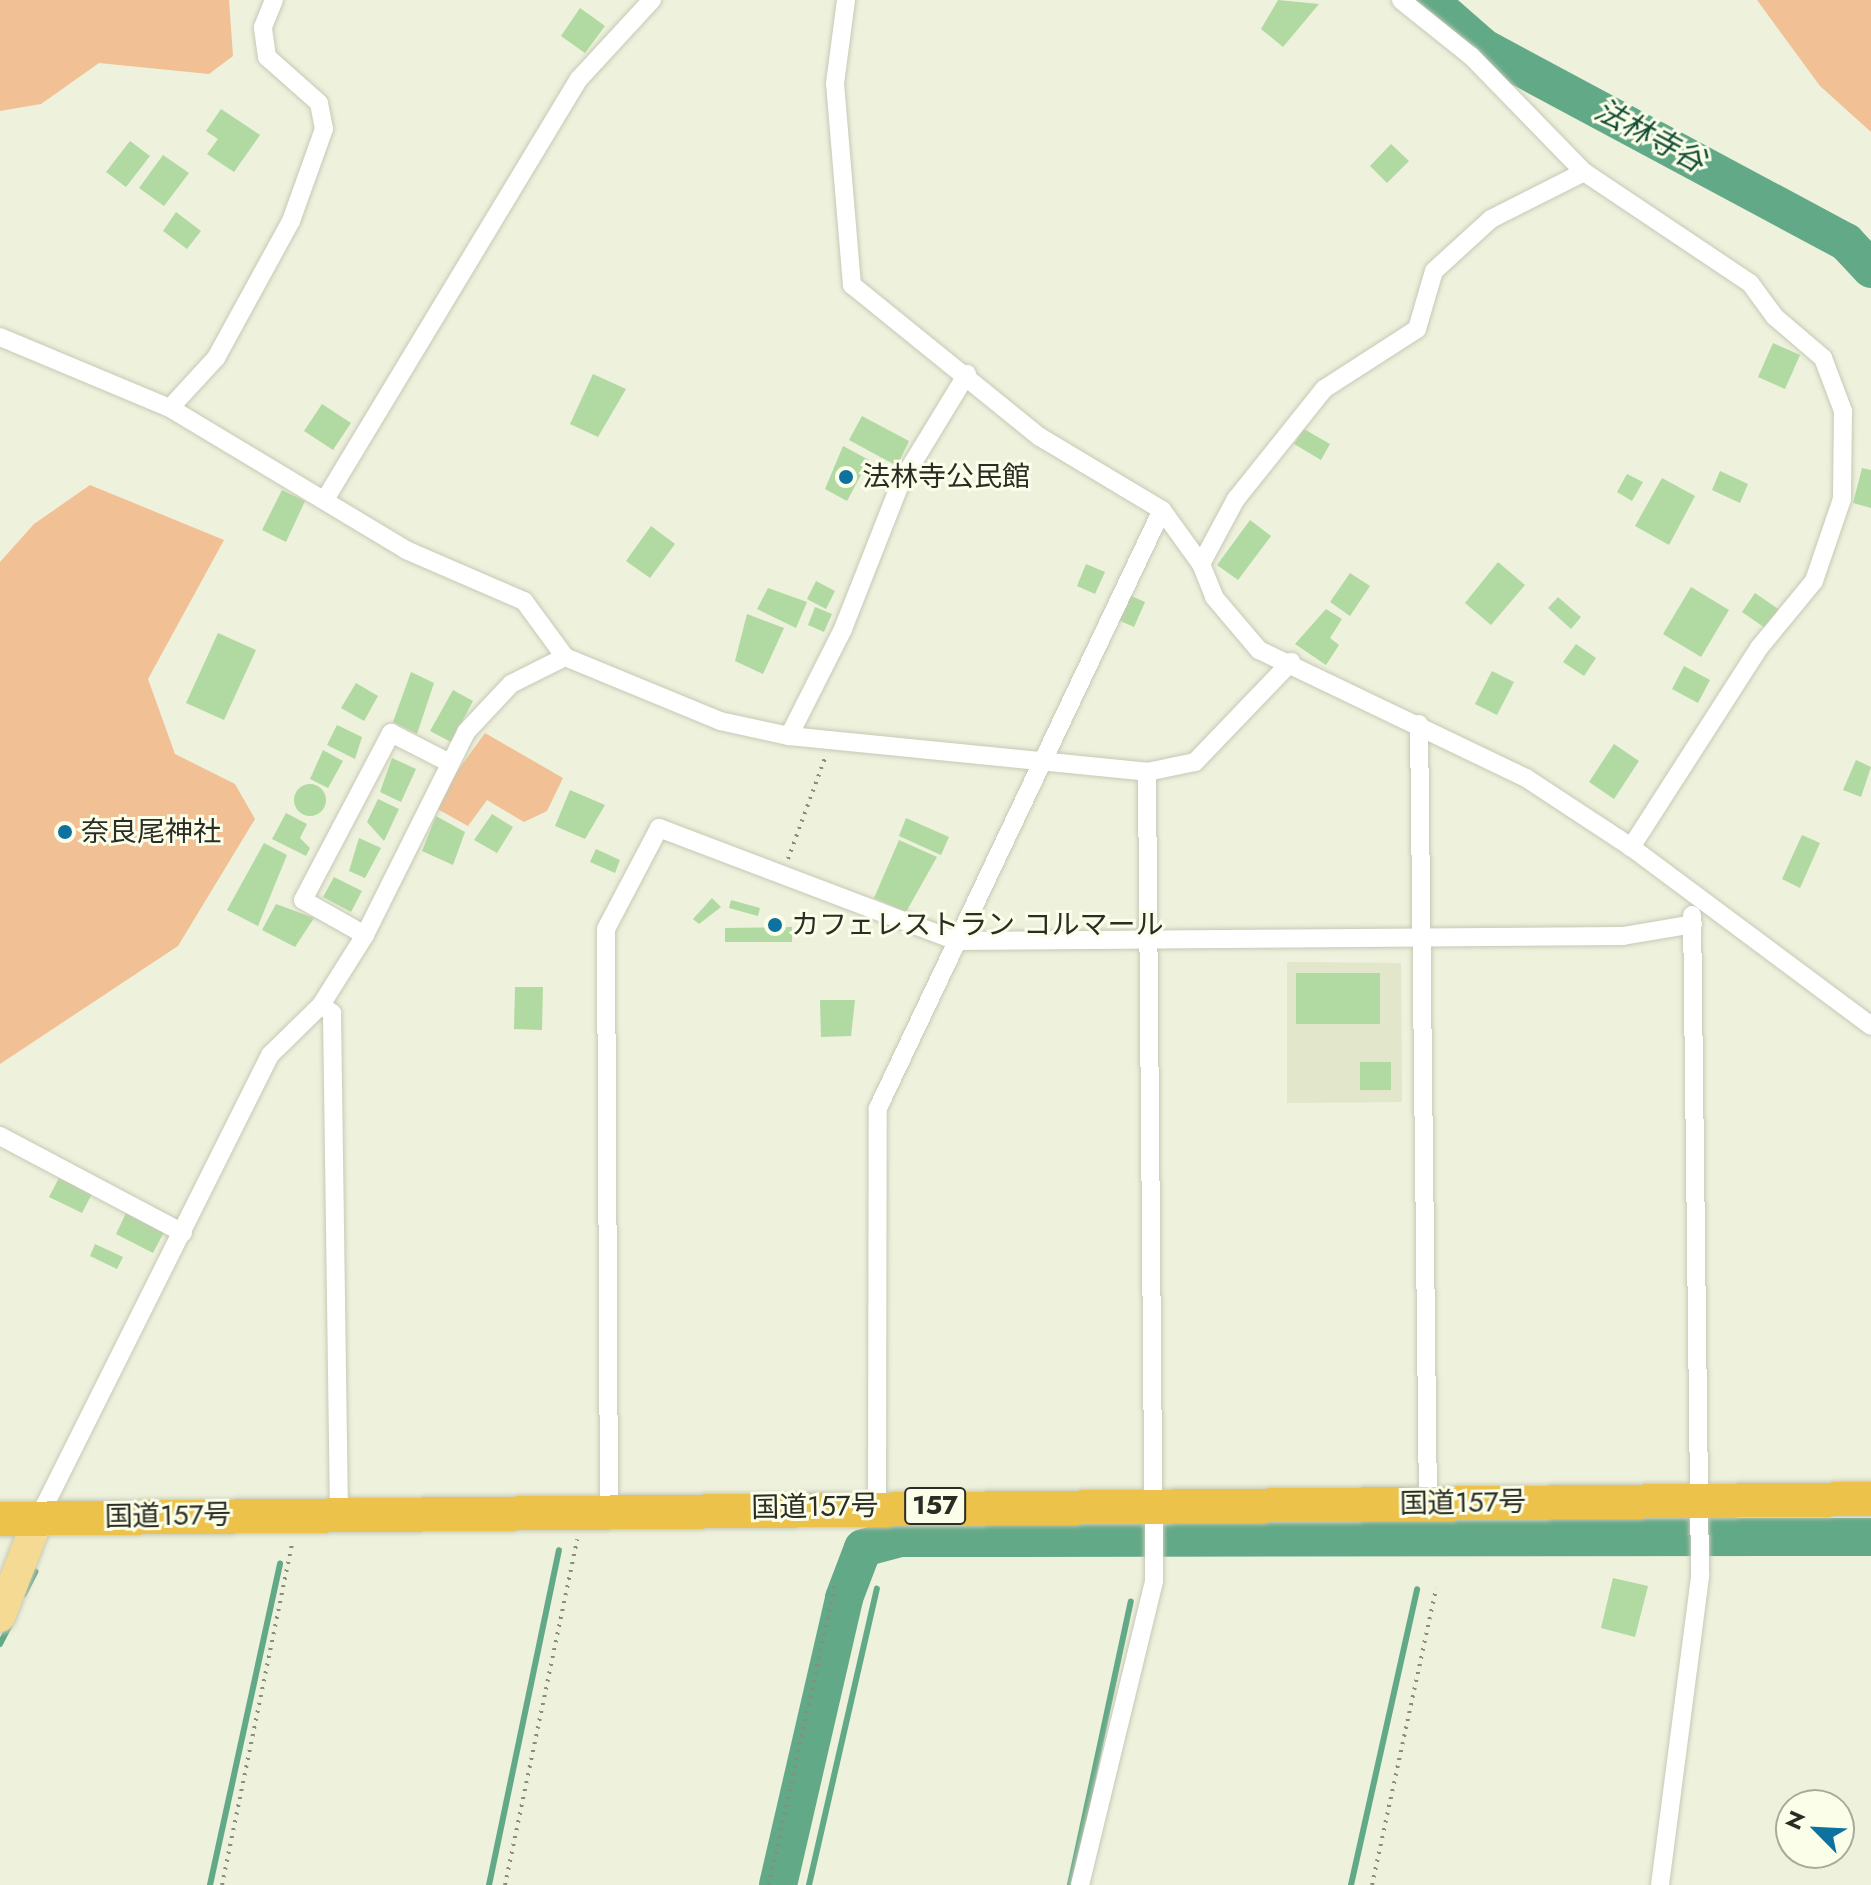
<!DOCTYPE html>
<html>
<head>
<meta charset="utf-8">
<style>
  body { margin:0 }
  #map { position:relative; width:1871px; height:1885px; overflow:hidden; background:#eef1dc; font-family:Jost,"Noto Sans JP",sans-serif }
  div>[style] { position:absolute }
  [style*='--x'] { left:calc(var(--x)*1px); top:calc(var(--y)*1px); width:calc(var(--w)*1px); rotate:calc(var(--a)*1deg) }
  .built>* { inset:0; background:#e2e6ca }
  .green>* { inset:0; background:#f1c195 }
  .stream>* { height:6px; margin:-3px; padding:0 3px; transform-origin:3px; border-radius:3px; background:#62a987 }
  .river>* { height:38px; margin:-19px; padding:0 19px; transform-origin:19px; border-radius:19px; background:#62a987 }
  .building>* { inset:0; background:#b0daa1 }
  .round { border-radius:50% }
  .path>* { height:4px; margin-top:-2px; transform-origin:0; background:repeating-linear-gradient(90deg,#8a8c7d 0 2px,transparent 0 8px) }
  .roads { filter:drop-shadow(0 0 2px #c6c9b5) drop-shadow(0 0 2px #c6c9b5) }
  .street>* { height:18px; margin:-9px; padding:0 9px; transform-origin:9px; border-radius:9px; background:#fff }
  .primary>* { height:30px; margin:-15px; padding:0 15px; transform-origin:15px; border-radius:15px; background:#f4da93 }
  .highway>* { height:34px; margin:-17px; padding:0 17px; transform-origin:17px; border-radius:17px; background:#edc24b }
  .dots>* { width:22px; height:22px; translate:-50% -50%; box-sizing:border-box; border:4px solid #fbfee9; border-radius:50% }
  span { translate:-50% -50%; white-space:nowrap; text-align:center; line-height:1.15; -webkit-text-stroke:6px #fbfee9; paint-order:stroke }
  .shield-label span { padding:2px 6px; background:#fbfee9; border:2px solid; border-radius:6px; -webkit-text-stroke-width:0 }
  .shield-label { font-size:26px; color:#2b2c24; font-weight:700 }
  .poi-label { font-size:28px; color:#2b2c24 }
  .left { translate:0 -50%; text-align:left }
  .street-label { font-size:28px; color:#2b2c24 }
  .water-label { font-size:30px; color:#144d36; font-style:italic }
  .north { position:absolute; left:1775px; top:1789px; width:80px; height:80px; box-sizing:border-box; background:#fbfee9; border:2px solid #a8aa9a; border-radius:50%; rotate:294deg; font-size:22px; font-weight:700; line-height:32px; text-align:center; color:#2b2c24 }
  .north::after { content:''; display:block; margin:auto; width:28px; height:36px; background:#0d729f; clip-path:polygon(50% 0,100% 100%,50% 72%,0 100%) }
</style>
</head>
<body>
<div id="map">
  <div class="built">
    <div style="clip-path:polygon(1287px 962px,1401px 963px,1402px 1102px,1287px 1103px)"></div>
  </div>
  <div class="green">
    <div style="clip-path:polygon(0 0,229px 0,233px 56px,209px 74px,99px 63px,41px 104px,0 111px)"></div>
    <div style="clip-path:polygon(1757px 0,1871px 0,1871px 132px,1820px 86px)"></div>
    <div style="clip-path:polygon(90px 485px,224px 540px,148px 679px,175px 754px,235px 784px,255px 819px,178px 946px,0 1064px,0 562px,34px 524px)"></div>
    <div style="clip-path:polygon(485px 733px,563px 778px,547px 811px,524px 822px,487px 800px,468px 826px,432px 806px)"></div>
  </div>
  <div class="stream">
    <div style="--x:24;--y:1594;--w:25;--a:-63"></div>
    <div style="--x:0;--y:1644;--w:20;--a:-63"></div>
    <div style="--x:210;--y:1885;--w:329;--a:-77.7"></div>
    <div style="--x:489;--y:1885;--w:342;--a:-78.2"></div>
    <div style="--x:809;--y:1885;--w:304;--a:-77.1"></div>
    <div style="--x:1070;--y:1885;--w:290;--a:-77.9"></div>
    <div style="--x:1351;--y:1885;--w:303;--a:-77.4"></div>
  </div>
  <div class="river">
    <div style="--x:1429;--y:0;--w:73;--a:41.1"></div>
    <div style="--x:1484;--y:48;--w:411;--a:28.2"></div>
    <div style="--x:1846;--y:242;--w:37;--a:47"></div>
    <div style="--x:778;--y:1885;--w:294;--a:-77"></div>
    <div style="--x:844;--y:1598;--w:53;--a:-69.2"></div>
    <div style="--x:863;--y:1548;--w:39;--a:-15"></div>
    <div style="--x:901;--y:1538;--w:970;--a:-0.06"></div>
  </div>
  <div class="building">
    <div style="clip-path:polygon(1278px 0,1319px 4px,1283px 47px,1261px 29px)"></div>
    <div style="clip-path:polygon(580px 8px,605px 26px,585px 53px,561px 36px)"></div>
    <div style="clip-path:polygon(221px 109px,260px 135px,234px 172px,207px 154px,218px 139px,206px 131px)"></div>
    <div style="clip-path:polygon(130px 141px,150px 156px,126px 187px,106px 172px)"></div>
    <div style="clip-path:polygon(1391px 144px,1409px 161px,1387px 183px,1370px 166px)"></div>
    <div style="clip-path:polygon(163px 155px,189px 173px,164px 206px,139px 188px)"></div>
    <div style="clip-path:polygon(176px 212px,201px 231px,187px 249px,163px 231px)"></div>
    <div style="clip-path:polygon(1773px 343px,1800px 355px,1785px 389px,1758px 377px)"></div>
    <div style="clip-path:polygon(593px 374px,626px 389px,598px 437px,570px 424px)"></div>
    <div style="clip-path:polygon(322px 404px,351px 423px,333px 450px,304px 431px)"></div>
    <div style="clip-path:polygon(862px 416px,909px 441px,897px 466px,849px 440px)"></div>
    <div style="clip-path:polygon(1304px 429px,1330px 444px,1321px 460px,1294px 444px)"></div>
    <div style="clip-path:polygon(843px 446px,869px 460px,847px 501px,825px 489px)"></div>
    <div style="clip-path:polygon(1862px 468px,1871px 470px,1871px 508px,1853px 503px)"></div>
    <div style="clip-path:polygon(1720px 471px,1748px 484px,1740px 503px,1712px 490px)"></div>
    <div style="clip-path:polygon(1627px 474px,1643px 482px,1632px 501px,1617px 492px)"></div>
    <div style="clip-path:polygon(1662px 478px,1695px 496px,1669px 545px,1635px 526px)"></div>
    <div style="clip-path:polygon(282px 490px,305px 501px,286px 542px,262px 530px)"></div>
    <div style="clip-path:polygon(1250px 520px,1271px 536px,1238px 580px,1217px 565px)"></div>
    <div style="clip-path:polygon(651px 526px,675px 544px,650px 578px,626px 561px)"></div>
    <div style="clip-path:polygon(1498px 562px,1525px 585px,1491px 625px,1465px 603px)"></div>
    <div style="clip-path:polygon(1086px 564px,1105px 572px,1095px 594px,1077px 586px)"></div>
    <div style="clip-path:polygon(1350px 573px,1370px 586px,1350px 616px,1330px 602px)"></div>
    <div style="clip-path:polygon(816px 581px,835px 591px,826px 609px,807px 599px)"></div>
    <div style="clip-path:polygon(1691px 587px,1729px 610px,1701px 657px,1663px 634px)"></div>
    <div style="clip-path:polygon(768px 588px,807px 602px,796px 628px,757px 609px)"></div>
    <div style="clip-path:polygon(1755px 593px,1784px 613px,1771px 632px,1742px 612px)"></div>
    <div style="clip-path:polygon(1127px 594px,1145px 602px,1134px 627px,1116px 619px)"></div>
    <div style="clip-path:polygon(1558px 597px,1581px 617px,1571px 629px,1548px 608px)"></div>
    <div style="clip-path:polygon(815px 607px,832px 614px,824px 632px,808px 625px)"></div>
    <div style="clip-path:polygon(1326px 609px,1342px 619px,1330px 638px,1339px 645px,1326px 665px,1295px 644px)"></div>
    <div style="clip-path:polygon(747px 614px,784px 628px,763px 674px,735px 661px)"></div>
    <div style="clip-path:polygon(218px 633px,256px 650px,224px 720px,186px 703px)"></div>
    <div style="clip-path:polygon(1576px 644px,1596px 658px,1584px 676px,1563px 662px)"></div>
    <div style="clip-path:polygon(1684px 666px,1710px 680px,1698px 703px,1672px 689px)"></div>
    <div style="clip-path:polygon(1492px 671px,1514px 682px,1497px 715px,1475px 704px)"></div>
    <div style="clip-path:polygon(411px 672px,434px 683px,417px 734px,393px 722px)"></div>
    <div style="clip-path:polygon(356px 683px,378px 696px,364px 721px,341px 708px)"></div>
    <div style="clip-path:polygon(453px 690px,473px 701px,451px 742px,430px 731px)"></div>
    <div style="clip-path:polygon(337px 725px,362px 737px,355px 759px,327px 745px)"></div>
    <div style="clip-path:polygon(1614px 744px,1639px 761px,1614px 799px,1589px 782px)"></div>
    <div style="clip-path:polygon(323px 750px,343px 761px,328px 788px,310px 779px)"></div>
    <div style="clip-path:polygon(392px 758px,416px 769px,401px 802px,380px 792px)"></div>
    <div style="clip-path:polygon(1856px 760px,1871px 767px,1861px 797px,1843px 790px)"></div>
    <div class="round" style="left:294px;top:784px;width:32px;height:32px"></div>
    <div style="clip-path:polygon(570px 790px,605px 805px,585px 839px,555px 826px)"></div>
    <div style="clip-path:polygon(378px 799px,399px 809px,384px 841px,367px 822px)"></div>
    <div style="clip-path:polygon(286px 813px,307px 824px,300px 838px,310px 848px,306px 856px,272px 839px)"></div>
    <div style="clip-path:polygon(492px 814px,513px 827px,497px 853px,474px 840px)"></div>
    <div style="clip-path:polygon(436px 816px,465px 832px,453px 865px,422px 851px)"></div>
    <div style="clip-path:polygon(906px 818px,949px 837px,941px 855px,899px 836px)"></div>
    <div style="clip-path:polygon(1802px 835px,1820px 843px,1800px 888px,1782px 879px)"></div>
    <div style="clip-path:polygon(359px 838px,381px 848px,365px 878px,349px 871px)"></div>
    <div style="clip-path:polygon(899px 840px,937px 857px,906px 912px,874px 898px)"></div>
    <div style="clip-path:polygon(264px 843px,287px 855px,258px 926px,227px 910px)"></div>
    <div style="clip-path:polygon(596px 849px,620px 860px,615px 873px,590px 862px)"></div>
    <div style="clip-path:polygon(334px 877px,362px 891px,351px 912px,323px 897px)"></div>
    <div style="clip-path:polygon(712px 898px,721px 907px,699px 924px,693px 919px)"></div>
    <div style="clip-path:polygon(731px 900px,760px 908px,758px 916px,729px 908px)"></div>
    <div style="clip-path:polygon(276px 904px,314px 918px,295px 947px,262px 930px)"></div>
    <div style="clip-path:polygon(792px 927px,792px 942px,725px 942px,725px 928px)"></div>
    <div style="clip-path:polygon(1296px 973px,1380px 973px,1380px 1024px,1296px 1024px)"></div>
    <div style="clip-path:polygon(515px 987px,543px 987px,542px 1030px,514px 1029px)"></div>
    <div style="clip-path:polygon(820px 1000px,855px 1000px,851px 1036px,821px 1037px)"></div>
    <div style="clip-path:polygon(1360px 1062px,1391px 1062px,1391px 1090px,1360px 1090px)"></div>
    <div style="clip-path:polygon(59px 1178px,92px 1194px,82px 1213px,49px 1197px)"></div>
    <div style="clip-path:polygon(126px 1213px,164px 1232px,153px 1253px,116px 1234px)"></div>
    <div style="clip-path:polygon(95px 1244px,123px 1257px,117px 1269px,90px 1256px)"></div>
    <div style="clip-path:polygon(1613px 1578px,1648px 1586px,1635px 1637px,1601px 1628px)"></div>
  </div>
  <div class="path">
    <div style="--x:788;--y:859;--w:108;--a:-69.9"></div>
    <div style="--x:222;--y:1885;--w:349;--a:-78.4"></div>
    <div style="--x:505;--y:1885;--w:353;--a:-78.2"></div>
    <div style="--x:769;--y:1885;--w:312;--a:-77.6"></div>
    <div style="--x:1372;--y:1885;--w:304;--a:-77.8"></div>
  </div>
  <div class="roads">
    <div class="street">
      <div style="--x:846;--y:0;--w:84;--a:97.5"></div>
      <div style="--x:835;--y:83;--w:203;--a:85.2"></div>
      <div style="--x:852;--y:285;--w:242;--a:39"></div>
      <div style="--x:1040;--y:437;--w:142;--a:30.9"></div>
      <div style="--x:1162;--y:510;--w:67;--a:54.2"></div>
      <div style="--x:1201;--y:564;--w:35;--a:68"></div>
      <div style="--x:1214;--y:597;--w:70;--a:49.7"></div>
      <div style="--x:1259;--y:650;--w:296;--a:25.6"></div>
      <div style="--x:1526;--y:778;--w:126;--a:33.3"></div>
      <div style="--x:1631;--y:847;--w:299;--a:36.7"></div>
      <div style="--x:1401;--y:0;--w:90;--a:38.7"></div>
      <div style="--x:1471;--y:56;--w:162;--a:45.8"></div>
      <div style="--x:1584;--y:172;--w:200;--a:33.8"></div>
      <div style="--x:1750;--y:283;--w:42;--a:53.7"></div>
      <div style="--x:1775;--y:317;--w:63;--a:40.5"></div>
      <div style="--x:1823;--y:358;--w:57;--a:69.3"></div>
      <div style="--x:1843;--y:411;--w:88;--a:90.7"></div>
      <div style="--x:1842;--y:499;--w:87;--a:108.9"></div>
      <div style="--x:1814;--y:581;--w:87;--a:129.4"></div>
      <div style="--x:1759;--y:648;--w:237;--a:122.7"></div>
      <div style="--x:0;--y:337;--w:184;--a:22.7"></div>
      <div style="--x:170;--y:408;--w:275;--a:31"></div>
      <div style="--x:406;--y:550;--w:129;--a:23.4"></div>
      <div style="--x:524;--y:601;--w:69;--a:53.8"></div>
      <div style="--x:565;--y:657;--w:168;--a:22.4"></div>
      <div style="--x:720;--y:721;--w:71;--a:12.3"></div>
      <div style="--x:789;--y:736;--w:360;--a:5.7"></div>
      <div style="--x:1147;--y:772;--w:49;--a:-11.8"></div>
      <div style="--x:1195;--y:762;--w:139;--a:-46.2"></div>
      <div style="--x:170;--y:408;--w:68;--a:-47.4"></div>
      <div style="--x:216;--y:358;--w:156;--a:-61.3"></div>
      <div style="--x:291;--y:221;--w:98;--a:-70.3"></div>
      <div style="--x:324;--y:129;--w:26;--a:-101"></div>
      <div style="--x:319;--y:103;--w:69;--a:-138.5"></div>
      <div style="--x:267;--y:57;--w:30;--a:-98"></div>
      <div style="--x:263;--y:27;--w:29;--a:-68"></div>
      <div style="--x:326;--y:498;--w:489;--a:-58.9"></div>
      <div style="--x:579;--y:79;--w:108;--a:-47.3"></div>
      <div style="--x:1201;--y:564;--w:74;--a:-61.7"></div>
      <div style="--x:1236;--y:499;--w:141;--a:-51.3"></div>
      <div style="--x:1324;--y:389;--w:111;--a:-32.8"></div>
      <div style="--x:1417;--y:329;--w:60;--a:-73.7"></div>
      <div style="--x:1434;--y:271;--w:77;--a:-42.4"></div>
      <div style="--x:1491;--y:219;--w:104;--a:-26.8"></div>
      <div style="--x:1419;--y:724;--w:780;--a:89.34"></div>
      <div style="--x:789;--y:736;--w:120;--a:-63.2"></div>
      <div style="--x:843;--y:629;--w:156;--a:-68.5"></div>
      <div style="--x:900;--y:484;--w:129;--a:-58.7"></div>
      <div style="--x:365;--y:935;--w:71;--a:-150.6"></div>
      <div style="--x:303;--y:900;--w:189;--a:-62.2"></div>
      <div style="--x:391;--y:733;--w:66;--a:27"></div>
      <div style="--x:321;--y:1005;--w:14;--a:36"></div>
      <div style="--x:332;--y:1013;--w:499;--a:89.2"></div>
      <div style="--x:0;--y:1136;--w:207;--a:27.9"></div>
      <div style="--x:877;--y:1506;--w:398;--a:-89.9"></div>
      <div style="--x:878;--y:1108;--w:662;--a:-64.6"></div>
      <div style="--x:609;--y:1509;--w:580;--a:-90.3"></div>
      <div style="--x:606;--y:929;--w:114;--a:-62.3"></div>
      <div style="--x:659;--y:828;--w:318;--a:20.8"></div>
      <div style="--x:956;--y:941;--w:667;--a:-0.43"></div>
      <div style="--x:1623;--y:936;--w:71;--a:-9.7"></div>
      <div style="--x:38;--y:1519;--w:519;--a:-63.43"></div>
      <div style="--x:270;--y:1055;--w:71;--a:-44.4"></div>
      <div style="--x:321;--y:1005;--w:83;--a:-57.8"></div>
      <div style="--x:365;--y:935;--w:227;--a:-63.5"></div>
      <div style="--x:466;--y:732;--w:66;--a:-46.8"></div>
      <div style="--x:511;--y:684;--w:60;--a:-26.6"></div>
      <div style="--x:1080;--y:1885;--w:313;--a:-76.3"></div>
      <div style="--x:1154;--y:1581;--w:809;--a:-90.5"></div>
      <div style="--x:1660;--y:1885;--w:313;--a:-82.6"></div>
      <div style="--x:1700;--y:1575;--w:660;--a:-90.69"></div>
    </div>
    <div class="primary">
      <div style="--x:0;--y:1617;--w:105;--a:-68.8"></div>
    </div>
    <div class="highway">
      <div style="--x:0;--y:1519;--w:1871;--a:-0.61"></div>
    </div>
  </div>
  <div class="dots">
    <div style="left:846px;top:477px;background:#0d729f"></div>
    <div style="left:65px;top:832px;background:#0d729f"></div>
    <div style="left:775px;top:925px;background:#0d729f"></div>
  </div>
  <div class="shield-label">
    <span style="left:935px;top:1506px">157</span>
  </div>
  <div class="poi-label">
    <span class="left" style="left:862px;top:477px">法林寺公民館</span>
    <span class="left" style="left:81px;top:832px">奈良尾神社</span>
    <span class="left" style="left:791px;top:925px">カフェレストラン コルマール</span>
  </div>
  <div class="street-label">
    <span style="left:1463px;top:1503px;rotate:-1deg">国道157号</span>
    <span style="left:815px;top:1507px;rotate:-1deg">国道157号</span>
    <span style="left:168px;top:1516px;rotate:-1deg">国道157号</span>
  </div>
  <div class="water-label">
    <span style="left:1650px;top:136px;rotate:28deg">法林寺谷</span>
  </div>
  <div class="north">N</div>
</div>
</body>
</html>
